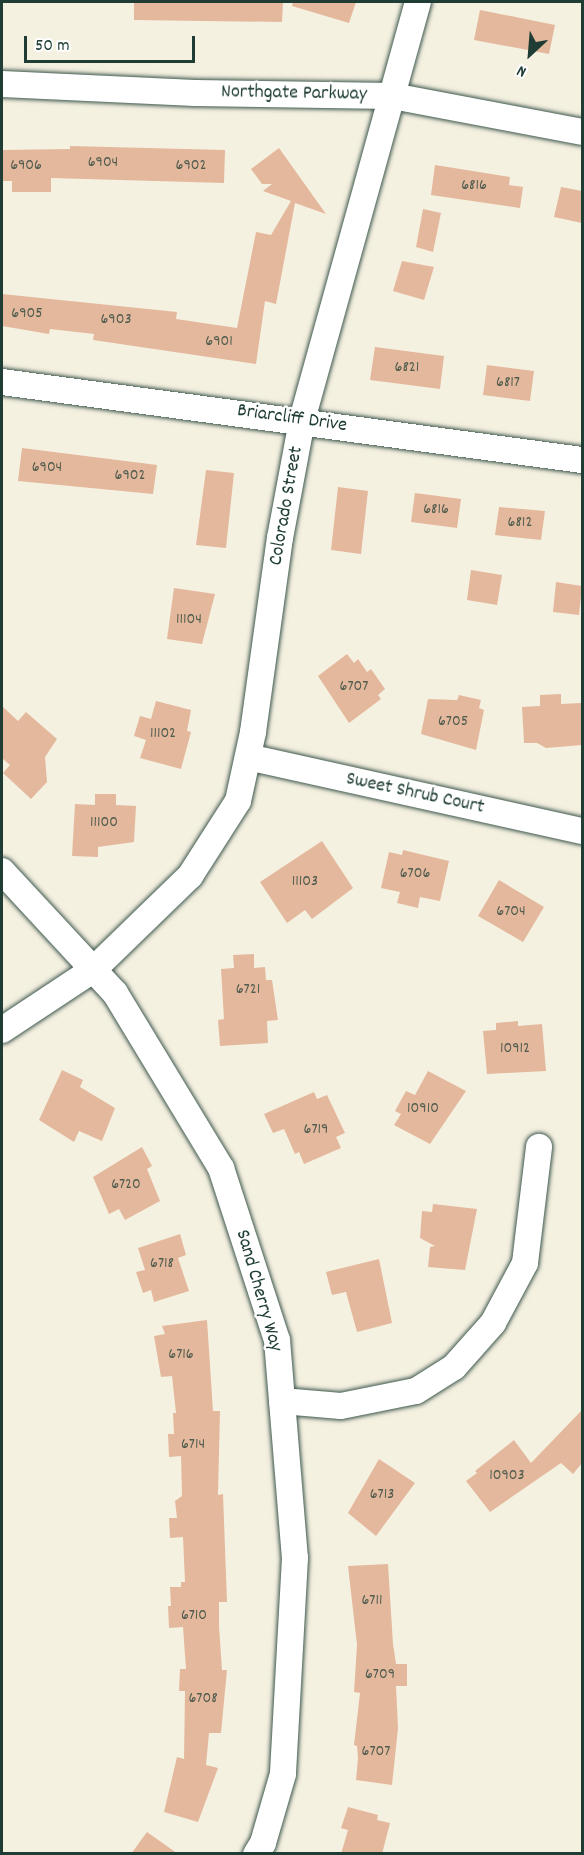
<!DOCTYPE html>
<html>
<head>
<meta charset="utf-8">
<style>
  body { margin:0 }
  #map { position:relative; width:584px; height:1855px; overflow:hidden; background:#f5f1e1; font-family:Dekko,sans-serif }
  div>[style] { position:absolute }
  [style*='--x'] { left:calc(var(--x)*1px); top:calc(var(--y)*1px); width:calc(var(--w)*1px); rotate:calc(var(--a)*1deg) }
  .building>* { inset:0; background:#e4b89d }
  .roads { filter:drop-shadow(0 0 2px #3f584e) drop-shadow(0 0 2px #3f584e) }
  .street>* { height:26px; margin:-13px; padding:0 13px; transform-origin:13px; border-radius:13px; background:#fff }
  span { translate:-50% -50%; white-space:nowrap; text-align:center; line-height:1.15; -webkit-text-stroke:5px #fff; paint-order:stroke }
  .number-label { font-size:16px; color:#505c4e }
  .number-label span { -webkit-text-stroke-width:0 }
  .street-label { font-size:20px; color:#1f3d34 }
  .frame { position:absolute; inset:0; border:3px solid #1f3d34; pointer-events:none }
  .north { position:absolute; left:500px; top:24px; width:60px; height:60px; -webkit-text-stroke:4px #fff; paint-order:stroke; rotate:206deg; font-size:16px; font-weight:700; line-height:24px; text-align:center; color:#1f3d34 }
  .north::after { content:''; display:block; margin:auto; width:21px; height:27px; background:#1f3d34; clip-path:polygon(50% 0,100% 100%,50% 72%,0 100%) }
  .scale { position:absolute; left:24px; top:36px; width:171px; height:27px; box-sizing:border-box; border:3px solid #1f3d34; border-top:0; padding-left:8px; font-size:18px; line-height:21px; white-space:nowrap; color:#1f3d34; -webkit-text-stroke:4px #fff; paint-order:stroke }
</style>
</head>
<body>
<div id="map">
  <div class="building">
    <div style="clip-path:polygon(134px 2px,283px 2px,282px 22px,134px 20px)"></div>
    <div style="clip-path:polygon(293px 2px,356px 2px,349px 23px,292px 6px)"></div>
    <div style="clip-path:polygon(480px 10px,555px 25px,549px 54px,474px 40px)"></div>
    <div style="clip-path:polygon(70px 146px,225px 150px,224px 183px,51px 178px,51px 192px,12px 192px,12px 181px,2px 181px,2px 150px,70px 149px)"></div>
    <div style="clip-path:polygon(279px 148px,326px 214px,295px 203px,276px 304px,265px 301px,256px 364px,93px 340px,94px 334px,50px 329px,49px 334px,2px 326px,2px 294px,177px 312px,176px 319px,237px 328px,256px 232px,271px 235px,291px 201px,263px 191px,272px 184px,262px 184px,251px 169px)"></div>
    <div style="clip-path:polygon(435px 165px,510px 177px,509px 185px,523px 187px,520px 208px,431px 195px)"></div>
    <div style="clip-path:polygon(561px 187px,582px 191px,582px 223px,554px 217px)"></div>
    <div style="clip-path:polygon(423px 209px,441px 213px,433px 252px,416px 247px)"></div>
    <div style="clip-path:polygon(402px 261px,434px 267px,424px 300px,393px 291px)"></div>
    <div style="clip-path:polygon(375px 347px,444px 356px,440px 389px,370px 380px)"></div>
    <div style="clip-path:polygon(487px 365px,534px 371px,530px 401px,483px 395px)"></div>
    <div style="clip-path:polygon(22px 448px,157px 465px,153px 494px,18px 481px)"></div>
    <div style="clip-path:polygon(206px 470px,234px 473px,226px 548px,196px 545px)"></div>
    <div style="clip-path:polygon(338px 487px,368px 491px,361px 554px,331px 550px)"></div>
    <div style="clip-path:polygon(415px 493px,461px 499px,457px 528px,411px 522px)"></div>
    <div style="clip-path:polygon(499px 507px,545px 511px,541px 540px,495px 535px)"></div>
    <div style="clip-path:polygon(471px 570px,502px 575px,497px 605px,467px 600px)"></div>
    <div style="clip-path:polygon(556px 582px,582px 586px,579px 615px,553px 612px)"></div>
    <div style="clip-path:polygon(174px 588px,215px 594px,202px 644px,167px 639px)"></div>
    <div style="clip-path:polygon(347px 654px,354px 663px,358px 659px,367px 672px,371px 669px,385px 689px,378px 695px,381px 699px,349px 723px,318px 676px)"></div>
    <div style="clip-path:polygon(561px 694px,561px 704px,581px 703px,582px 745px,546px 748px,537px 743px,524px 743px,522px 707px,540px 706px,540px 695px)"></div>
    <div style="clip-path:polygon(459px 695px,481px 700px,479px 708px,484px 710px,476px 750px,421px 734px,428px 699px,457px 700px)"></div>
    <div style="clip-path:polygon(156px 701px,191px 710px,187px 731px,191px 732px,181px 769px,140px 758px,146px 740px,134px 736px,140px 716px,151px 719px)"></div>
    <div style="clip-path:polygon(2px 706px,18px 721px,26px 712px,57px 739px,45px 757px,47px 782px,31px 799px,3px 773px,10px 765px,2px 758px)"></div>
    <div style="clip-path:polygon(95px 794px,116px 794px,116px 805px,136px 806px,134px 842px,98px 847px,98px 857px,72px 856px,75px 804px,95px 805px)"></div>
    <div style="clip-path:polygon(322px 841px,353px 888px,312px 919px,305px 910px,287px 923px,260px 882px)"></div>
    <div style="clip-path:polygon(403px 850px,449px 861px,440px 901px,420px 897px,418px 908px,397px 903px,400px 892px,381px 888px,389px 852px,402px 855px)"></div>
    <div style="clip-path:polygon(499px 880px,544px 907px,523px 942px,478px 916px)"></div>
    <div style="clip-path:polygon(254px 954px,254px 968px,265px 967px,266px 980px,272px 980px,278px 1020px,267px 1021px,268px 1043px,220px 1046px,218px 1020px,224px 1019px,221px 969px,234px 968px,233px 955px)"></div>
    <div style="clip-path:polygon(518px 1021px,518px 1026px,542px 1024px,546px 1071px,487px 1074px,483px 1031px,496px 1030px,496px 1023px)"></div>
    <div style="clip-path:polygon(62px 1070px,83px 1080px,80px 1087px,115px 1108px,102px 1141px,79px 1131px,74px 1142px,39px 1120px)"></div>
    <div style="clip-path:polygon(428px 1071px,466px 1091px,430px 1144px,394px 1125px,401px 1114px,395px 1111px,406px 1091px,415px 1095px)"></div>
    <div style="clip-path:polygon(314px 1092px,317px 1099px,327px 1095px,345px 1133px,336px 1137px,341px 1148px,304px 1164px,299px 1152px,295px 1154px,284px 1129px,273px 1133px,264px 1114px)"></div>
    <div style="clip-path:polygon(142px 1147px,152px 1166px,147px 1169px,160px 1201px,125px 1220px,119px 1209px,109px 1214px,93px 1177px)"></div>
    <div style="clip-path:polygon(433px 1204px,477px 1209px,465px 1270px,428px 1267px,430px 1247px,435px 1246px,420px 1238px,422px 1211px,432px 1212px)"></div>
    <div style="clip-path:polygon(180px 1234px,186px 1255px,178px 1258px,189px 1291px,154px 1302px,151px 1290px,143px 1293px,136px 1272px,145px 1270px,138px 1248px)"></div>
    <div style="clip-path:polygon(379px 1259px,392px 1323px,357px 1332px,346px 1292px,332px 1295px,326px 1272px)"></div>
    <div style="clip-path:polygon(207px 1320px,213px 1411px,220px 1411px,218px 1495px,223px 1494px,227px 1602px,219px 1602px,219px 1626px,222px 1670px,227px 1670px,221px 1733px,209px 1733px,206px 1765px,218px 1768px,198px 1822px,164px 1812px,177px 1757px,184px 1759px,185px 1691px,179px 1691px,180px 1669px,186px 1669px,183px 1627px,169px 1628px,168px 1606px,171px 1606px,170px 1587px,181px 1587px,181px 1582px,185px 1582px,183px 1537px,170px 1538px,169px 1518px,177px 1518px,175px 1501px,182px 1496px,181px 1456px,169px 1457px,168px 1434px,174px 1434px,173px 1413px,176px 1413px,172px 1376px,161px 1377px,154px 1336px,165px 1334px,162px 1326px)"></div>
    <div style="clip-path:polygon(582px 1410px,582px 1463px,573px 1474px,561px 1463px,490px 1512px,466px 1481px,477px 1473px,475px 1471px,514px 1440px,531px 1463px)"></div>
    <div style="clip-path:polygon(379px 1459px,415px 1483px,376px 1536px,348px 1513px)"></div>
    <div style="clip-path:polygon(388px 1564px,393px 1644px,396px 1664px,407px 1664px,407px 1686px,396px 1686px,398px 1728px,392px 1785px,356px 1780px,358px 1758px,357px 1746px,354px 1745px,360px 1693px,354px 1692px,357px 1645px,348px 1566px)"></div>
    <div style="clip-path:polygon(348px 1807px,378px 1815px,377px 1820px,390px 1823px,382px 1854px,341px 1854px,348px 1830px,341px 1828px)"></div>
    <div style="clip-path:polygon(147px 1832px,178px 1854px,131px 1854px)"></div>
  </div>
  <div class="roads">
    <div class="street">
      <div style="--x:2;--y:84;--w:193;--a:2.7"></div>
      <div style="--x:195;--y:93;--w:197;--a:0.9"></div>
      <div style="--x:392;--y:96;--w:193;--a:10.7"></div>
      <div style="--x:2;--y:382;--w:585;--a:7.66"></div>
      <div style="--x:248;--y:757;--w:342;--a:12.5"></div>
      <div style="--x:2;--y:871;--w:166;--a:47.2"></div>
      <div style="--x:115;--y:993;--w:205;--a:58.8"></div>
      <div style="--x:221;--y:1168;--w:181;--a:72"></div>
      <div style="--x:277;--y:1340;--w:219;--a:85.3"></div>
      <div style="--x:295;--y:1558;--w:216;--a:93.2"></div>
      <div style="--x:283;--y:1774;--w:72;--a:106.2"></div>
      <div style="--x:263;--y:1843;--w:13;--a:122"></div>
      <div style="--x:2;--y:1030;--w:110;--a:-33.5"></div>
      <div style="--x:94;--y:969;--w:134;--a:-44.1"></div>
      <div style="--x:190;--y:876;--w:89;--a:-57.4"></div>
      <div style="--x:238;--y:801;--w:71;--a:-77.7"></div>
      <div style="--x:253;--y:732;--w:196;--a:-82.1"></div>
      <div style="--x:280;--y:538;--w:120;--a:-79.4"></div>
      <div style="--x:302;--y:420;--w:434;--a:-74.5"></div>
      <div style="--x:282;--y:1401;--w:59;--a:4.8"></div>
      <div style="--x:341;--y:1406;--w:76;--a:-11.3"></div>
      <div style="--x:416;--y:1391;--w:45;--a:-32.3"></div>
      <div style="--x:454;--y:1367;--w:59;--a:-48.4"></div>
      <div style="--x:493;--y:1323;--w:68;--a:-61.9"></div>
      <div style="--x:525;--y:1263;--w:117;--a:-83.1"></div>
    </div>
  </div>
  <div class="number-label">
    <span style="left:103px;top:163px">6904</span>
    <span style="left:26px;top:166px">6906</span>
    <span style="left:191px;top:166px">6902</span>
    <span style="left:474px;top:186px">6816</span>
    <span style="left:27px;top:314px">6905</span>
    <span style="left:116px;top:320px">6903</span>
    <span style="left:219px;top:342px">6901</span>
    <span style="left:407px;top:368px">6821</span>
    <span style="left:508px;top:383px">6817</span>
    <span style="left:47px;top:468px">6904</span>
    <span style="left:130px;top:476px">6902</span>
    <span style="left:436px;top:510px">6816</span>
    <span style="left:520px;top:523px">6812</span>
    <span style="left:189px;top:620px">11104</span>
    <span style="left:354px;top:687px">6707</span>
    <span style="left:453px;top:722px">6705</span>
    <span style="left:163px;top:734px">11102</span>
    <span style="left:104px;top:823px">11100</span>
    <span style="left:415px;top:874px">6706</span>
    <span style="left:305px;top:882px">11103</span>
    <span style="left:511px;top:912px">6704</span>
    <span style="left:248px;top:990px">6721</span>
    <span style="left:515px;top:1049px">10912</span>
    <span style="left:423px;top:1109px">10910</span>
    <span style="left:316px;top:1130px">6719</span>
    <span style="left:126px;top:1185px">6720</span>
    <span style="left:162px;top:1264px">6718</span>
    <span style="left:181px;top:1355px">6716</span>
    <span style="left:193px;top:1445px">6714</span>
    <span style="left:507px;top:1476px">10903</span>
    <span style="left:382px;top:1495px">6713</span>
    <span style="left:372px;top:1601px">6711</span>
    <span style="left:194px;top:1616px">6710</span>
    <span style="left:380px;top:1675px">6709</span>
    <span style="left:203px;top:1699px">6708</span>
    <span style="left:376px;top:1752px">6707</span>
  </div>
  <div class="street-label">
    <span style="left:294px;top:94px;rotate:1deg">Northgate Parkway</span>
    <span style="left:292px;top:419px;rotate:8deg">Briarcliff Drive</span>
    <span style="left:287px;top:506px;rotate:-80deg">Colorado Street</span>
    <span style="left:415px;top:794px;rotate:12deg">Sweet Shrub Court</span>
    <span style="left:258px;top:1291px;rotate:74deg">Sand Cherry Way</span>
  </div>
  <div class="frame"></div>
  <div class="north">N</div>
  <div class="scale">50 m</div>
</div>
</body>
</html>
